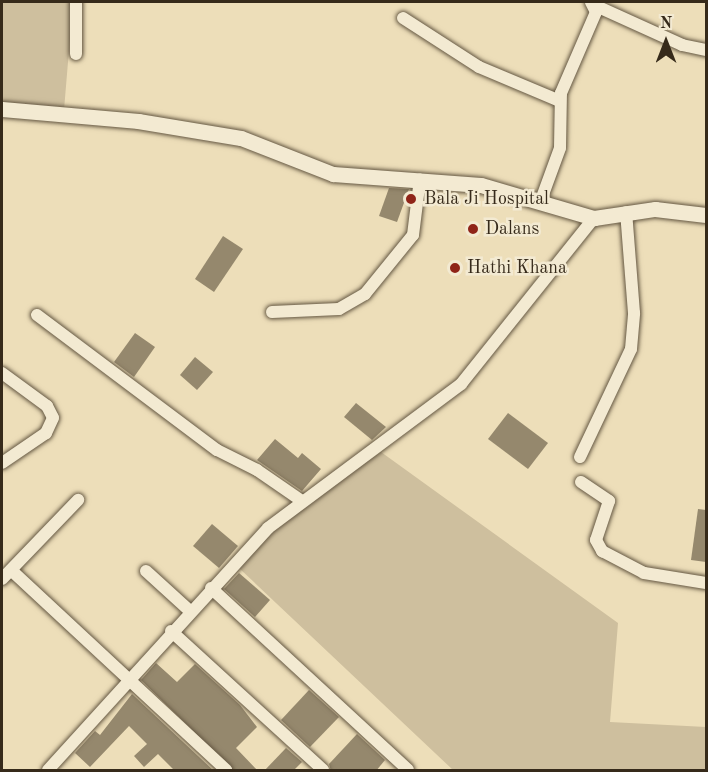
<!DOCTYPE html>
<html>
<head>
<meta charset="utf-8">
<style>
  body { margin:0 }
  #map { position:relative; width:708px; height:772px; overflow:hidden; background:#eddeb9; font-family:"Old Standard TT",serif }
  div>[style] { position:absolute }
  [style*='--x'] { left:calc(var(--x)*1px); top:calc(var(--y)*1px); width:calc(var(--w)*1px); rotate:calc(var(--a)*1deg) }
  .green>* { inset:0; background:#cebf9e }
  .building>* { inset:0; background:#95886d }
  .roads { filter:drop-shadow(0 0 2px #645742) drop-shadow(0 0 2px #645742) }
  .minor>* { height:12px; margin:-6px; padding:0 6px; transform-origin:6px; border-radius:6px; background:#f3ead2 }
  .tertiary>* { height:15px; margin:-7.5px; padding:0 7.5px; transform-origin:7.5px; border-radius:7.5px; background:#f3ead2 }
  .dots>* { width:16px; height:16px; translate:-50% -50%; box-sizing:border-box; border:3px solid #f3ead2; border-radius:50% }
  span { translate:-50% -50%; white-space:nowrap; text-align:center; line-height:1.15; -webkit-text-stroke:5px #f3ead2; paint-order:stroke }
  .poi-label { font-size:18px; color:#362a1a }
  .left { translate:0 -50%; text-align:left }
  .frame { position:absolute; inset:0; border:3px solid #362a1a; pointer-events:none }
  .north { position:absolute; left:636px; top:12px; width:60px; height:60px; -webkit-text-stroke:4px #f3ead2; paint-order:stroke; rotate:0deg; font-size:16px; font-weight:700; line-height:24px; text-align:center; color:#362a1a }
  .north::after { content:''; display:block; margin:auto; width:21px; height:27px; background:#362a1a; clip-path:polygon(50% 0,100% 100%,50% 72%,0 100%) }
</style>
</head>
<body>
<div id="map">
  <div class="green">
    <div style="clip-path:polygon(2px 2px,73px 2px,64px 110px,2px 105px)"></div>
    <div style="clip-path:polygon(381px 452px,618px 623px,610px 722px,706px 727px,706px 770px,453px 770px,239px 568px,278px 521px)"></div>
  </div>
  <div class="building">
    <div style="clip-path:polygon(389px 188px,409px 189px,397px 222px,379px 216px)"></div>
    <div style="clip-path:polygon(223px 236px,243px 249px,214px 292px,195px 279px)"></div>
    <div style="clip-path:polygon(135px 333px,155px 347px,134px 377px,114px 362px)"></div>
    <div style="clip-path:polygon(195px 357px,213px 372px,197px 390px,180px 375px)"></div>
    <div style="clip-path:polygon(356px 403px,386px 427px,372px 440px,344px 417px)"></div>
    <div style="clip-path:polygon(508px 413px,548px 443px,528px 469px,488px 439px)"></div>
    <div style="clip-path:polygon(275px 439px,298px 458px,302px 453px,321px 469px,302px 491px,257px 460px)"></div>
    <div style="clip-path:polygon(698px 509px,706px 510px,706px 562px,691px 560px)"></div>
    <div style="clip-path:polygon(212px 524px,238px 546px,219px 568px,193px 546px)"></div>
    <div style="clip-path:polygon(239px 573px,270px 600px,255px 617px,224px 589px)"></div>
    <div style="clip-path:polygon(156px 663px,177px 682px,195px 664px,240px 705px,257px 727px,236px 748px,258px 771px,234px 771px,141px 680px)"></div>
    <div style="clip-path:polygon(309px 690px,339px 717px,310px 747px,281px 720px)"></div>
    <div style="clip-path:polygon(132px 694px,214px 771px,175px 771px,158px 754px,144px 767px,134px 756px,147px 744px,129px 726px,90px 767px,75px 753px,95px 731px,100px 735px)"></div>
    <div style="clip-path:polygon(357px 734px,385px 760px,376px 771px,331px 771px,329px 764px)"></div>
    <div style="clip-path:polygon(286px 748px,302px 762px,293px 771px,264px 771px)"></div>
  </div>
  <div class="roads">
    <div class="minor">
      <div style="--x:76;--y:2;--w:52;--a:90"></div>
      <div style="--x:594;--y:5;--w:97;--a:24.4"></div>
      <div style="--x:682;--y:45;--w:25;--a:12"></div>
      <div style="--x:403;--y:18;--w:90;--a:32.8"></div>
      <div style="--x:479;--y:67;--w:88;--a:22.8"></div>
      <div style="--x:541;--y:200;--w:55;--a:-69.9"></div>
      <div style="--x:560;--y:148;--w:55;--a:-89"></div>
      <div style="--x:561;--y:93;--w:88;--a:-66.6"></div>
      <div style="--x:596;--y:12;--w:11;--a:-117"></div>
      <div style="--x:272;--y:312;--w:67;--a:-2.6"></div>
      <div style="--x:339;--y:309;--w:30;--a:-30"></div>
      <div style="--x:365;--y:294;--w:76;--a:-50.9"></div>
      <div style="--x:413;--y:235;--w:56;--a:-82.9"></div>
      <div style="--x:37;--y:315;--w:225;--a:36.9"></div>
      <div style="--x:217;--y:450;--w:45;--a:26.6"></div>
      <div style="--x:257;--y:470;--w:55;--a:34.6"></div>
      <div style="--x:2;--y:373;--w:56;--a:36.3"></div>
      <div style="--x:47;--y:406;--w:13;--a:63"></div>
      <div style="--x:53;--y:418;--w:17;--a:115"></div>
      <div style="--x:46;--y:433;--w:53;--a:145.7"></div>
      <div style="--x:580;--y:457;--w:119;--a:-64.7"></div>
      <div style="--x:631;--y:349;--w:36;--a:-85"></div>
      <div style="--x:634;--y:313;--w:101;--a:-94.5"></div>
      <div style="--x:581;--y:482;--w:34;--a:34"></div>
      <div style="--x:609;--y:501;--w:41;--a:108.4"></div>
      <div style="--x:596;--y:540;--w:13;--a:61"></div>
      <div style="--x:602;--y:551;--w:47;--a:27.6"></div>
      <div style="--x:644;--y:573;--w:63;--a:9.2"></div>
      <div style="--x:11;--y:570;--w:294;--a:42.9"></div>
      <div style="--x:146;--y:571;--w:59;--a:42.3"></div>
      <div style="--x:2;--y:579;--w:110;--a:-46.1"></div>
      <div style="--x:211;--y:588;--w:268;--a:42.7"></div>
      <div style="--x:171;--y:631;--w:206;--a:42.4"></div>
      <div style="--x:48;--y:770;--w:327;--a:-47.7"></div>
      <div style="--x:268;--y:528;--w:241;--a:-36.7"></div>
      <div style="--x:461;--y:384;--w:213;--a:-51.3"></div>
    </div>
    <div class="tertiary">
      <div style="--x:2;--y:109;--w:137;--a:5"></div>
      <div style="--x:138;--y:121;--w:104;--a:9.4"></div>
      <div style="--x:241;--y:138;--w:99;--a:21.4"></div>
      <div style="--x:333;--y:174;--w:148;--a:4.3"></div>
      <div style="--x:481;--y:185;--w:118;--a:16.3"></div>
      <div style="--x:594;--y:218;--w:62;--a:-8.4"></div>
      <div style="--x:655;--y:209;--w:51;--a:6.7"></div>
    </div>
  </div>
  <div class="dots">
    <div style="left:411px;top:199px;background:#8f2418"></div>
    <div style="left:473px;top:229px;background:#8f2418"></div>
    <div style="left:455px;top:268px;background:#8f2418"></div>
  </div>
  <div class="poi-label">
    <span class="left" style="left:424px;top:199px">Bala Ji Hospital</span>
    <span class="left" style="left:485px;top:229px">Dalans</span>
    <span class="left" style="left:467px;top:268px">Hathi Khana</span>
  </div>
  <div class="frame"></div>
  <div class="north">N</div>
</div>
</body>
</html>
